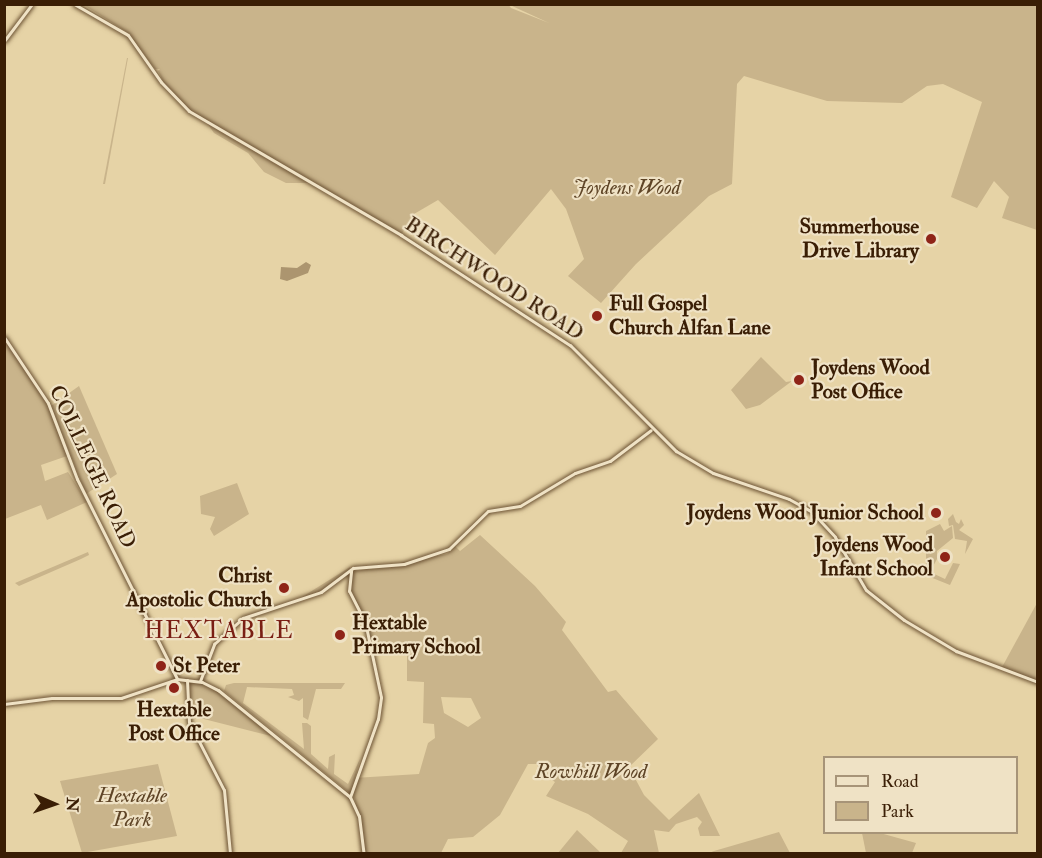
<!DOCTYPE html>
<html>
<head>
<meta charset="utf-8">
<style>
  body { margin:0 }
  #map { position:relative; width:1042px; height:858px; overflow:hidden; background:#e6d3a6; font-family:"IM FELL Double Pica",serif }
  div>[style] { position:absolute }
  [style*='--x'] { left:calc(var(--x)*1px); top:calc(var(--y)*1px); width:calc(var(--w)*1px); rotate:calc(var(--a)*1deg) }
  .green>* { inset:0; background:#c9b48b }
  .water>* { inset:0; background:#ac956f }
  .roads { filter:drop-shadow(0 0 2px #654b2d) drop-shadow(0 0 2px #654b2d) }
  .tertiary>* { height:3px; margin:-1.5px; padding:0 1.5px; transform-origin:1.5px; border-radius:1.5px; background:#efe2c5 }
  .secondary>* { height:3px; margin:-1.5px; padding:0 1.5px; transform-origin:1.5px; border-radius:1.5px; background:#efe2c5 }
  .dots>* { width:16px; height:16px; translate:-50% -50%; box-sizing:border-box; border:3px solid #efe2c5; border-radius:50% }
  span { translate:-50% -50%; white-space:nowrap; text-align:center; line-height:1.15; -webkit-text-stroke:4.5px #efe2c5; paint-order:stroke }
  .park-label { font-size:21px; color:#5e4426; font-style:italic }
  .poi-label { font-size:21px; color:#3a1e05; font-weight:700 }
  .right { translate:-100% -50%; text-align:right }
  .left { translate:0 -50%; text-align:left }
  .street-label { font-size:21px; color:#3a1e05 }
  .quarter-label { font-size:24px; color:#7a1f14; letter-spacing:1.5px }
  .frame { position:absolute; inset:0; border:6px solid #3a1e05; pointer-events:none }
  .legend { position:absolute; left:823px; top:756px; width:195px; height:78px; box-sizing:border-box; background:#efe2c5; border:2px solid #a79478; margin:0; padding:8px 10px; list-style:none; font-size:18px; color:#3a1e05 }
  .legend li { display:flex; align-items:center; gap:12px; height:30px }
  .legend b { width:30px; border:2px solid #a79478 }
  .north { position:absolute; left:24px; top:774px; width:60px; height:60px; -webkit-text-stroke:4px #efe2c5; paint-order:stroke; rotate:92deg; font-size:16px; font-weight:700; line-height:24px; text-align:center; color:#3a1e05 }
  .north::after { content:''; display:block; margin:auto; width:21px; height:27px; background:#3a1e05; clip-path:polygon(50% 0,100% 100%,50% 72%,0 100%) }
</style>
</head>
<body>
<div id="map">
  <div class="green">
    <div style="clip-path:polygon(508px 4px,511px 8px,549px 23px,510px 5px,1037px 5px,1037px 230px,1002px 218px,1009px 197px,994px 181px,977px 208px,951px 197px,982px 102px,943px 84px,927px 86px,902px 103px,827px 101px,744px 76px,737px 84px,732px 184px,709px 196px,636px 264px,601px 303px,568px 276px,584px 259px,566px 209px,551px 189px,495px 255px,438px 200px,414px 214px,401px 235px,189px 110px,168px 91px,158px 71px,160px 69px,155px 69px,127px 32px,84px 5px)"></div>
    <div style="clip-path:polygon(127px 58px,128px 58px,105px 184px,103px 184px)"></div>
    <div style="clip-path:polygon(207px 123px,298px 176px,308px 183px,286px 183px,264px 172px,248px 153px,214px 133px)"></div>
    <div style="clip-path:polygon(5px 338px,45px 399px,67px 456px,41px 465px,45px 481px,68px 472px,87px 502px,47px 520px,41px 505px,5px 519px)"></div>
    <div style="clip-path:polygon(761px 357px,786px 382px,792px 381px,760px 405px,746px 409px,731px 390px)"></div>
    <div style="clip-path:polygon(79px 386px,117px 474px,86px 494px,51px 406px)"></div>
    <div style="clip-path:polygon(237px 483px,249px 514px,214px 536px,210px 529px,215px 517px,201px 514px,200px 496px)"></div>
    <div style="clip-path:polygon(953px 514px,956px 522px,959px 524px,961px 519px,964px 525px,959px 530px,973px 539px,965px 554px,967px 541px,955px 539px,953px 525px,949px 526px,948px 519px)"></div>
    <div style="clip-path:polygon(940px 524px,944px 531px,952px 526px,953px 538px,937px 551px,937px 559px,930px 572px,945px 579px,953px 563px,960px 564px,950px 585px,930px 577px,926px 567px,926px 531px)"></div>
    <div style="clip-path:polygon(evenodd,480px 535px,535px 586px,566px 622px,562px 630px,608px 692px,616px 690px,658px 739px,629px 767px,644px 795px,669px 820px,699px 793px,720px 836px,700px 836px,698px 828px,702px 822px,697px 817px,676px 824px,669px 832px,654px 830px,659px 853px,621px 853px,628px 841px,588px 814px,546px 796px,555px 782px,540px 772px,537px 764px,528px 764px,500px 815px,473px 837px,448px 839px,441px 853px,366px 852px,354px 796px,354px 778px,419px 774px,428px 743px,435px 738px,434px 724px,423px 723px,424px 682px,407px 681px,407px 654px,371px 654px,365px 622px,349px 591px,351px 572px,447px 554px,455px 546px,460px 551px,480px 535px,441px 697px,471px 698px,481px 718px,468px 727px,444px 713px,441px 697px)"></div>
    <div style="clip-path:polygon(88px 552px,89px 555px,81px 559px,19px 586px,15px 583px)"></div>
    <div style="clip-path:polygon(350px 567px,350px 571px,336px 584px,294px 602px)"></div>
    <div style="clip-path:polygon(1037px 603px,1037px 682px,1001px 669px)"></div>
    <div style="clip-path:polygon(187px 680px,208px 685px,279px 738px,188px 715px)"></div>
    <div style="clip-path:polygon(234px 683px,345px 683px,341px 689px,316px 689px,308px 720px,303px 717px,303px 698px,299px 701px,288px 697px,294px 695px,292px 689px,247px 687px,243px 703px,304px 749px,302px 723px,307px 723px,311px 726px,311px 754px,328px 769px,329px 757px,335px 754px,334px 774px,348px 784px,360px 759px,351px 794px,224px 691px,226px 685px)"></div>
    <div style="clip-path:polygon(158px 764px,177px 836px,82px 853px,60px 781px)"></div>
    <div style="clip-path:polygon(577px 830px,601px 853px,558px 853px)"></div>
    <div style="clip-path:polygon(779px 832px,790px 853px,709px 853px,714px 851px)"></div>
    <div style="clip-path:polygon(862px 833px,880px 833px,916px 843px,912px 853px,866px 853px)"></div>
  </div>
  <div class="water">
    <div style="clip-path:polygon(306px 262px,311px 265px,308px 273px,287px 281px,280px 279px,281px 267px,297px 268px)"></div>
  </div>
  <div class="roads">
    <div class="tertiary">
      <div style="--x:74;--y:4;--w:62;--a:29.9"></div>
      <div style="--x:128;--y:35;--w:57;--a:54.9"></div>
      <div style="--x:161;--y:82;--w:40;--a:46"></div>
      <div style="--x:189;--y:111;--w:246;--a:30.3"></div>
      <div style="--x:401;--y:235;--w:202;--a:33.1"></div>
      <div style="--x:570;--y:345;--w:150;--a:45"></div>
      <div style="--x:676;--y:451;--w:43;--a:30.7"></div>
      <div style="--x:713;--y:473;--w:80;--a:18.9"></div>
      <div style="--x:789;--y:499;--w:25;--a:29"></div>
      <div style="--x:811;--y:511;--w:35;--a:47"></div>
      <div style="--x:835;--y:537;--w:61;--a:59.7"></div>
      <div style="--x:866;--y:590;--w:48;--a:38.3"></div>
      <div style="--x:904;--y:620;--w:61;--a:30.8"></div>
      <div style="--x:956;--y:651;--w:88;--a:20.7"></div>
      <div style="--x:4;--y:41;--w:46;--a:-52.9"></div>
      <div style="--x:4;--y:337;--w:79;--a:56.3"></div>
      <div style="--x:48;--y:403;--w:81;--a:69.1"></div>
      <div style="--x:77;--y:479;--w:224;--a:63.4"></div>
      <div style="--x:187;--y:680;--w:42;--a:87.3"></div>
      <div style="--x:189;--y:722;--w:76;--a:62.8"></div>
      <div style="--x:224;--y:790;--w:64;--a:84.6"></div>
      <div style="--x:200;--y:681;--w:40;--a:-69"></div>
      <div style="--x:214;--y:644;--w:39;--a:-42"></div>
      <div style="--x:243;--y:618;--w:82;--a:-18.4"></div>
      <div style="--x:321;--y:592;--w:40;--a:-37"></div>
      <div style="--x:353;--y:568;--w:51;--a:-4.5"></div>
      <div style="--x:404;--y:564;--w:47;--a:-18.4"></div>
      <div style="--x:449;--y:549;--w:54;--a:-44.3"></div>
      <div style="--x:488;--y:511;--w:32;--a:-9"></div>
      <div style="--x:520;--y:506;--w:64;--a:-31"></div>
      <div style="--x:575;--y:473;--w:37;--a:-19"></div>
      <div style="--x:610;--y:461;--w:51;--a:-37.1"></div>
      <div style="--x:350;--y:797;--w:83;--a:-70.3"></div>
      <div style="--x:378;--y:719;--w:22;--a:-82"></div>
      <div style="--x:381;--y:697;--w:77;--a:-102"></div>
      <div style="--x:365;--y:622;--w:35;--a:-117"></div>
      <div style="--x:349;--y:591;--w:20;--a:-84"></div>
    </div>
    <div class="secondary">
      <div style="--x:4;--y:704;--w:48;--a:-7.1"></div>
      <div style="--x:52;--y:698;--w:69;--a:0"></div>
      <div style="--x:121;--y:698;--w:59;--a:-18.7"></div>
      <div style="--x:177;--y:679;--w:25;--a:7"></div>
      <div style="--x:202;--y:682;--w:18;--a:27"></div>
      <div style="--x:218;--y:690;--w:170;--a:39"></div>
      <div style="--x:350;--y:797;--w:21;--a:65"></div>
      <div style="--x:359;--y:816;--w:38;--a:83"></div>
    </div>
  </div>
  <div class="dots">
    <div style="left:931px;top:239px;background:#8f2418"></div>
    <div style="left:597px;top:316px;background:#8f2418"></div>
    <div style="left:799px;top:380px;background:#8f2418"></div>
    <div style="left:936px;top:513px;background:#8f2418"></div>
    <div style="left:945px;top:557px;background:#8f2418"></div>
    <div style="left:284px;top:588px;background:#8f2418"></div>
    <div style="left:340px;top:635px;background:#8f2418"></div>
    <div style="left:161px;top:666px;background:#8f2418"></div>
    <div style="left:174px;top:688px;background:#8f2418"></div>
  </div>
  <div class="park-label">
    <span style="left:627px;top:188px">Joydens Wood</span>
    <span style="left:591px;top:772px">Rowhill Wood</span>
    <span style="left:132px;top:808px">Hextable<br>Park</span>
  </div>
  <div class="poi-label">
    <span class="right" style="left:919px;top:239px">Summerhouse<br>Drive Library</span>
    <span class="left" style="left:609px;top:316px">Full Gospel<br>Church Alfan Lane</span>
    <span class="left" style="left:811px;top:380px">Joydens Wood<br>Post Office</span>
    <span class="right" style="left:924px;top:513px">Joydens Wood Junior School</span>
    <span class="right" style="left:933px;top:557px">Joydens Wood<br>Infant School</span>
    <span class="right" style="left:272px;top:588px">Christ<br>Apostolic Church</span>
    <span class="left" style="left:352px;top:635px">Hextable<br>Primary School</span>
    <span class="left" style="left:173px;top:666px">St Peter</span>
    <span style="left:174px;top:722px">Hextable<br>Post Office</span>
  </div>
  <div class="street-label">
    <span style="left:494px;top:279px;rotate:33deg">BIRCHWOOD ROAD</span>
    <span style="left:92px;top:467px;rotate:65deg">COLLEGE ROAD</span>
  </div>
  <div class="quarter-label">
    <span style="left:219px;top:631px">HEXTABLE</span>
  </div>
  <div class="frame"></div>
  <ul class="legend">
  <li><b style="height:8px;background:#efe2c5"></b>Road</li>
  <li><b style="height:16px;background:#c9b48b"></b>Park</li>
  </ul>
  <div class="north">N</div>
</div>
</body>
</html>
